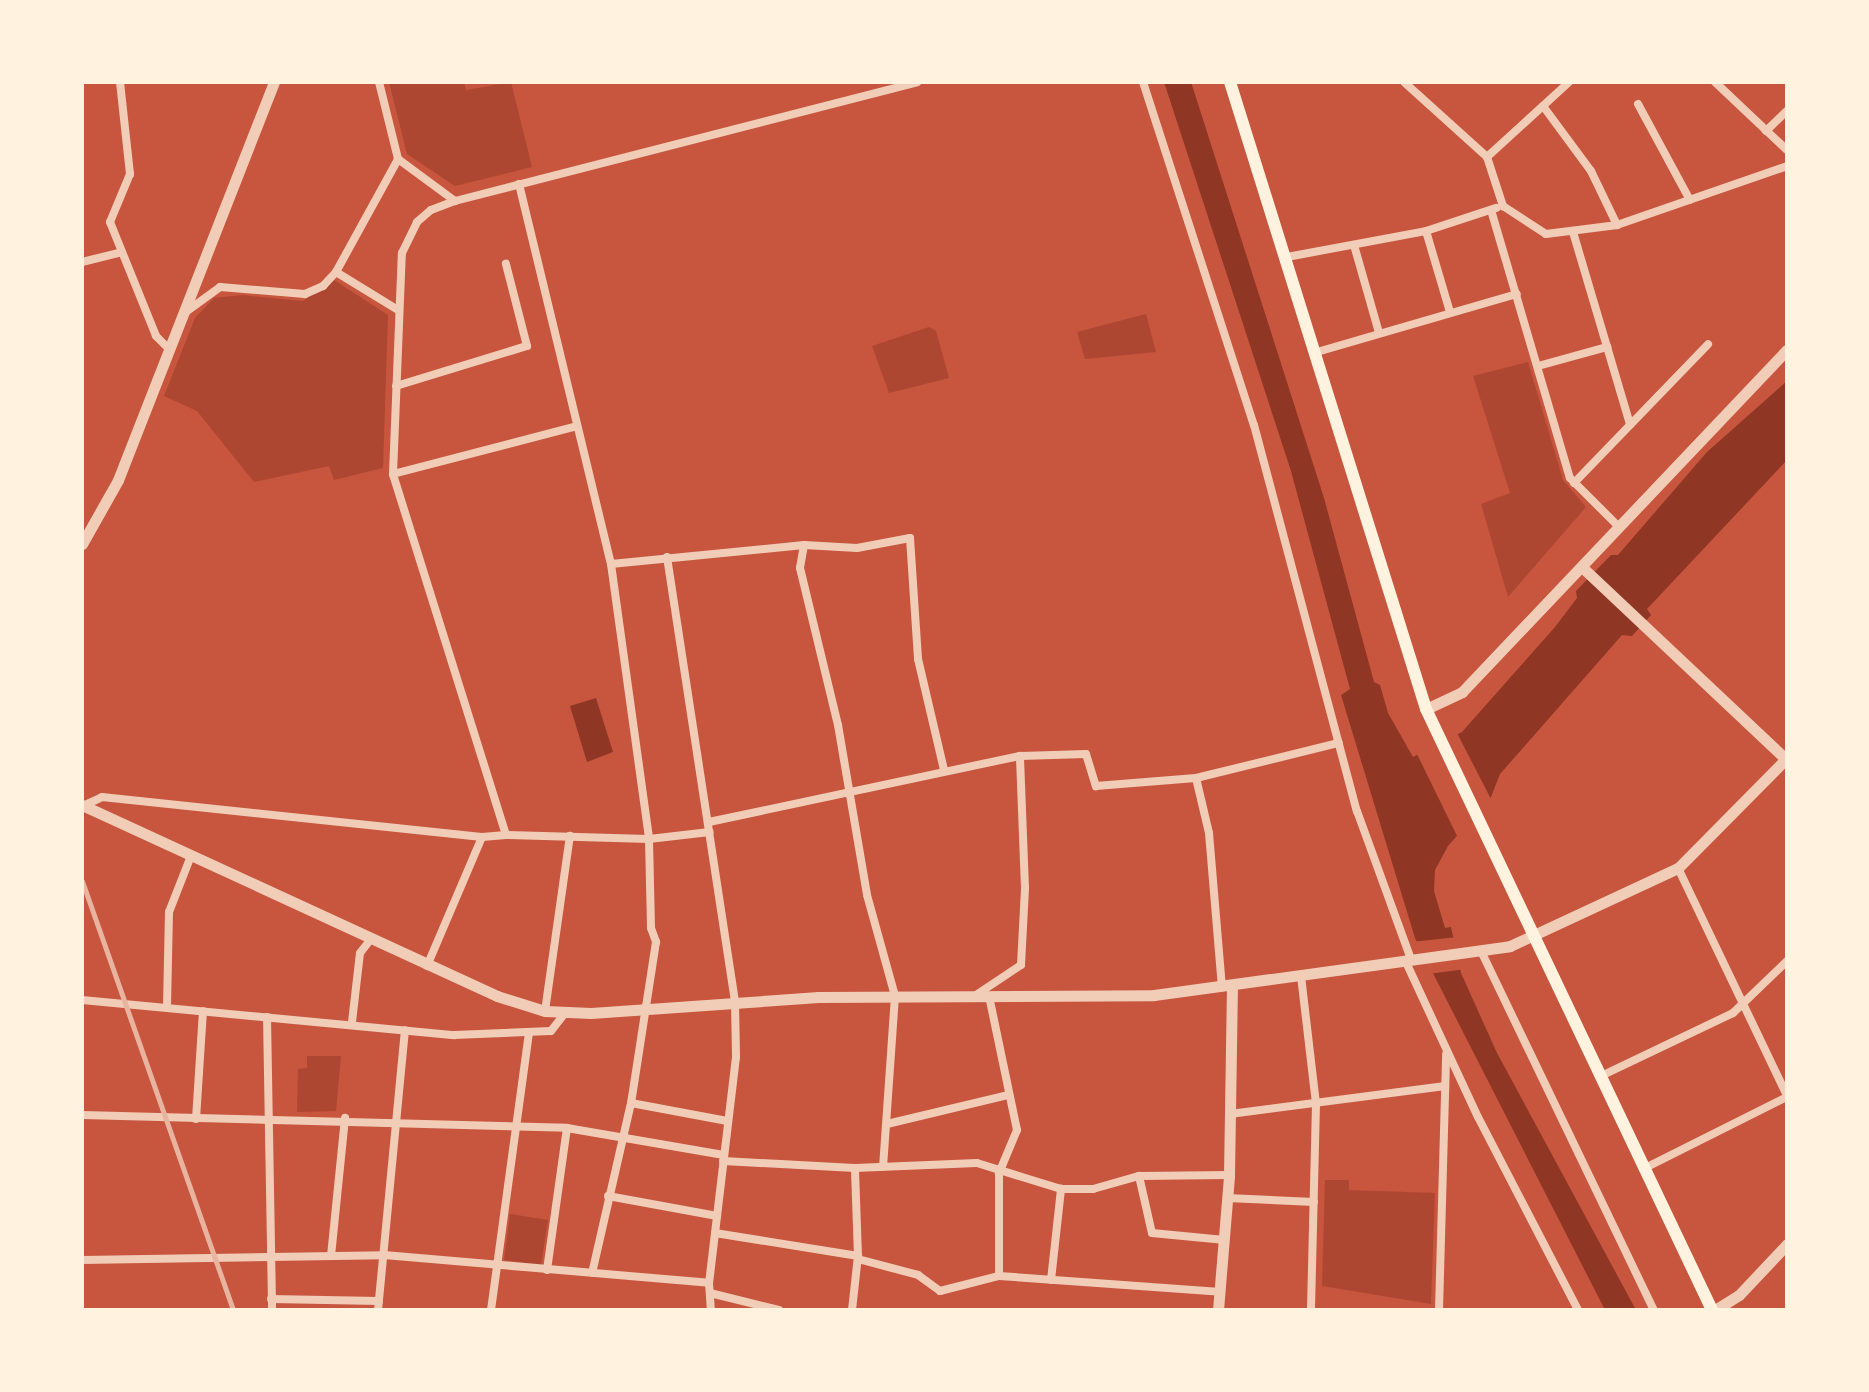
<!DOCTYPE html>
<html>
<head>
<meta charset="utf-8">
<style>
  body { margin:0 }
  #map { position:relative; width:1869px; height:1392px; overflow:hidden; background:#c8553d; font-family:"Noto Serif",serif }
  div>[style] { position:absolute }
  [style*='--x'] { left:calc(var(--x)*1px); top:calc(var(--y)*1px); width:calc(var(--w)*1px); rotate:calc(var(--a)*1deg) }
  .green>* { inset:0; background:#ae4732 }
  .water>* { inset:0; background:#8f3625 }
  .pier>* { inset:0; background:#c8553d }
  .minor>* { height:8px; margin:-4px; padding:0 4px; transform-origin:4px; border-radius:4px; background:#f1ccb7 }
  .tertiary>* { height:11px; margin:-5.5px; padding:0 5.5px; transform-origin:5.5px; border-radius:5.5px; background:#f1ccb7 }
  .secondary>* { height:12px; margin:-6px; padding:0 6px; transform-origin:6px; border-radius:6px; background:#fff3e0 }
  .rail>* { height:5px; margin:-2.5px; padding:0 2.5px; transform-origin:2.5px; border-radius:2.5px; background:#e9b49f }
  span { translate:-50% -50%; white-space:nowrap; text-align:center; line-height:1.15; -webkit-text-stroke:6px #fff3e0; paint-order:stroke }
  .frame { position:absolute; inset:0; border:84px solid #fff3e0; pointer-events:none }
</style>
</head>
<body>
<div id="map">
  <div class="green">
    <div style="clip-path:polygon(389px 82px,464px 82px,466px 90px,511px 82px,532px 167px,455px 186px,407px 154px)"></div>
    <div style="clip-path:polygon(334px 280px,388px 315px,383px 468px,334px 480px,329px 466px,254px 482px,197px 411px,164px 396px,195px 318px,214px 298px,242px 295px,303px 301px)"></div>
    <div style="clip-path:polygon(1146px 314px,1156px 352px,1085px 359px,1077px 332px)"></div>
    <div style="clip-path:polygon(929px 327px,936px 331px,949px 378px,889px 393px,872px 346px)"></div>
    <div style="clip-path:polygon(1528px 362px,1563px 480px,1586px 507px,1508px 597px,1481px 504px,1510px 493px,1473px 376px)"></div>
    <div style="clip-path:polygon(307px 1056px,341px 1056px,336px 1111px,297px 1112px,298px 1069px,307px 1068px)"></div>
    <div style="clip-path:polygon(1325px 1180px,1349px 1180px,1349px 1190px,1435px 1193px,1431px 1304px,1322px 1286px)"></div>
    <div style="clip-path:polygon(510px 1214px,548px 1220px,541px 1265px,504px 1260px)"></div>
  </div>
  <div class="water">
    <div style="clip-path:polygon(1164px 82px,1191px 82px,1324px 498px,1374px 682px,1380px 685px,1388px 713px,1413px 757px,1462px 732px,1555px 627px,1577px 598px,1576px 591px,1611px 555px,1618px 555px,1707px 452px,1787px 381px,1787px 460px,1647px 609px,1651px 615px,1632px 636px,1622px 635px,1500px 774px,1491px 797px,1448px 846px,1435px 870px,1434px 891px,1445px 928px,1451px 927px,1461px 973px,1497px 1053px,1636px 1310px,1605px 1310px,1415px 938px,1341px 695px,1350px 689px,1291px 471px)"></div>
    <div style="clip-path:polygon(596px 698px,613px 752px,587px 762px,570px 706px)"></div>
  </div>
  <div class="pier">
    <div style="clip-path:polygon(1456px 731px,1492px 801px,1458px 838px,1414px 748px)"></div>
    <div style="clip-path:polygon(1457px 937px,1466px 969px,1428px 974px,1412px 942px)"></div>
  </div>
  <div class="minor">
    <div style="--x:120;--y:82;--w:93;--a:83.8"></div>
    <div style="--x:130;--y:174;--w:52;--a:112.6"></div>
    <div style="--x:110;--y:222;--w:123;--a:68"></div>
    <div style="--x:156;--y:336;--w:18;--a:45"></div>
    <div style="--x:379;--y:82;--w:79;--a:76.1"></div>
    <div style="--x:398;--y:159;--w:71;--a:36.4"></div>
    <div style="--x:455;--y:201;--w:477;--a:-14.4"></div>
    <div style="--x:1143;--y:82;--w:361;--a:72.1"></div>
    <div style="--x:1254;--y:425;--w:400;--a:75.1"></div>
    <div style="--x:1357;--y:811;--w:158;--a:70"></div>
    <div style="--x:1404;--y:82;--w:112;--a:42.1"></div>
    <div style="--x:1487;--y:157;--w:52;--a:71.9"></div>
    <div style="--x:1503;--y:206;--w:51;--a:33.1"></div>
    <div style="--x:1546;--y:234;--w:72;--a:-7.2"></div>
    <div style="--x:1617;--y:225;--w:180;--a:-19.1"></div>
    <div style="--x:1715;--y:82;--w:99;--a:43.4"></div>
    <div style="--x:1638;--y:104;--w:109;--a:61.6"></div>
    <div style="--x:1543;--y:106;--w:81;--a:53.6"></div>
    <div style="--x:1591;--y:171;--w:60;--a:64.3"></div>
    <div style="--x:1766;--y:131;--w:29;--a:-44"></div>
    <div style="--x:1487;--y:157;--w:111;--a:-42.4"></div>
    <div style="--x:519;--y:184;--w:391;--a:76.4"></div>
    <div style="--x:611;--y:564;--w:278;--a:82.1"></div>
    <div style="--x:649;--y:839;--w:89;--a:88.7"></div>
    <div style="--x:651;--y:928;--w:15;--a:70"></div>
    <div style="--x:656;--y:942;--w:163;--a:98.8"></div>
    <div style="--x:631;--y:1103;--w:174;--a:102.9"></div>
    <div style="--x:1491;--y:210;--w:279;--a:73.6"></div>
    <div style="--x:1570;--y:478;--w:69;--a:45"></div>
    <div style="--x:1426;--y:231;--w:84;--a:73.5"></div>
    <div style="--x:1573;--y:232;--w:201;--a:73.5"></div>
    <div style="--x:1354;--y:245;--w:91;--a:74.1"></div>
    <div style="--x:1287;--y:257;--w:141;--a:-10.6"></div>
    <div style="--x:1426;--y:231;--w:74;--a:-18.2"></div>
    <div style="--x:82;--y:262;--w:38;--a:-14"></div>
    <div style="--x:336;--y:272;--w:73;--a:31.5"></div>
    <div style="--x:183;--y:314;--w:46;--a:-36.1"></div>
    <div style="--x:220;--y:287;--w:85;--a:4.7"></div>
    <div style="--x:305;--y:294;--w:20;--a:-24"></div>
    <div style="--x:323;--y:286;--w:19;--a:-47"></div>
    <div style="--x:336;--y:272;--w:129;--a:-61.2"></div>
    <div style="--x:1317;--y:352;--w:208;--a:-16.2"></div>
    <div style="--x:1538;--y:366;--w:72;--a:-15.4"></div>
    <div style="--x:396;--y:386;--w:137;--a:-17"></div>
    <div style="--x:527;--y:346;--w:85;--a:-104.4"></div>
    <div style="--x:393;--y:474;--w:190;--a:-14.6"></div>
    <div style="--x:1574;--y:483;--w:193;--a:-46"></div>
    <div style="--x:804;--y:545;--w:23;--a:100"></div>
    <div style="--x:800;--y:568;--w:162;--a:76.4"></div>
    <div style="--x:838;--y:725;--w:172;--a:80.3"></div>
    <div style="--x:867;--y:895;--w:105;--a:74.5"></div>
    <div style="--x:895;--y:996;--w:171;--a:94"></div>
    <div style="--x:667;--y:557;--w:451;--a:81.3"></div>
    <div style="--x:735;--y:1003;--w:54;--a:88.9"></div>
    <div style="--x:736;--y:1057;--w:228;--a:96.8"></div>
    <div style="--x:709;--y:1283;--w:27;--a:86"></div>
    <div style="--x:611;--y:564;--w:194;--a:-5.6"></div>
    <div style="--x:804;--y:545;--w:53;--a:3.2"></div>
    <div style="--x:857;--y:548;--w:54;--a:-10.7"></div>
    <div style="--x:910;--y:538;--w:121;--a:86.2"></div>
    <div style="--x:918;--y:659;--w:114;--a:76.8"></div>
    <div style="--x:1196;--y:778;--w:57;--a:76.7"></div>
    <div style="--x:1209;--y:833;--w:155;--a:85.2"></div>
    <div style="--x:83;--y:806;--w:21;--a:-25"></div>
    <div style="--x:102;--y:797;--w:382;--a:6"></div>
    <div style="--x:709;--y:822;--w:318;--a:-12"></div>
    <div style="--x:1020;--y:756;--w:66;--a:-1.7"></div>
    <div style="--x:1086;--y:754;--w:34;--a:73"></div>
    <div style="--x:1096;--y:786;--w:100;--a:-4.6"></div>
    <div style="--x:1196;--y:778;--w:147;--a:-13.8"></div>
    <div style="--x:506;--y:835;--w:143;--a:1.6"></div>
    <div style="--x:649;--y:839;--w:61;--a:-6.5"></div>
    <div style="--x:1678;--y:868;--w:253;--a:64.4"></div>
    <div style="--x:1481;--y:951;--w:399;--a:64.3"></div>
    <div style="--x:1405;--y:960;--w:173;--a:65.1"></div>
    <div style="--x:1478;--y:1117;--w:217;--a:62.6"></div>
    <div style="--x:427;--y:966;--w:140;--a:-66.9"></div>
    <div style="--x:482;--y:837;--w:24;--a:-5"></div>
    <div style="--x:506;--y:835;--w:378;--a:-107.4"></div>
    <div style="--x:393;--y:474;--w:221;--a:-87.7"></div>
    <div style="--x:402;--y:253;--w:34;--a:-64"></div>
    <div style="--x:417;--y:222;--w:18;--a:-41"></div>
    <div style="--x:431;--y:210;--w:26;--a:-21"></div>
    <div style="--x:1301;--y:976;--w:129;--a:83.3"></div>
    <div style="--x:1316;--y:1104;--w:206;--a:91.4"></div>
    <div style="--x:976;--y:995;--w:54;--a:-33.7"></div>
    <div style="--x:1021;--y:965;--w:77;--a:-87"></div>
    <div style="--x:1025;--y:888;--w:132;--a:-92.2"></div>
    <div style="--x:989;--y:996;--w:137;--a:78.2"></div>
    <div style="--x:1017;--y:1130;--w:47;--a:112.7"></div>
    <div style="--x:999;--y:1173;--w:103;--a:90"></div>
    <div style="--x:82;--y:1000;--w:374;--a:5.4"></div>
    <div style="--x:454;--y:1035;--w:97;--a:-2.4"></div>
    <div style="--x:551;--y:1031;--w:23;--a:-52"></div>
    <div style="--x:167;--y:1007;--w:95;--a:-88.8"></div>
    <div style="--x:169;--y:912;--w:60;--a:-68.6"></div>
    <div style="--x:545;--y:1011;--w:177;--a:-81.9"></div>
    <div style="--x:267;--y:1017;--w:293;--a:89"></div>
    <div style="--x:352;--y:1022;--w:69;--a:-83.4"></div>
    <div style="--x:360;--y:953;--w:16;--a:-52"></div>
    <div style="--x:1601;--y:1076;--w:146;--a:-25.5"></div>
    <div style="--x:1733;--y:1013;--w:75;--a:-43.9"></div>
    <div style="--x:631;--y:1103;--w:98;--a:10.6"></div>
    <div style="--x:1230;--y:1114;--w:217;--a:-7.4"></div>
    <div style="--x:82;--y:1115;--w:485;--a:1.5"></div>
    <div style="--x:567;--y:1128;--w:159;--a:9.8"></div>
    <div style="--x:196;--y:1119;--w:108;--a:-86.3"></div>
    <div style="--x:887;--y:1124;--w:124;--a:-13.5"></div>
    <div style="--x:723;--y:1161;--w:132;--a:3"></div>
    <div style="--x:855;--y:1168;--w:122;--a:-2.3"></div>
    <div style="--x:977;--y:1163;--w:88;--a:17.2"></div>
    <div style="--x:1061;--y:1189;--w:32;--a:0"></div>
    <div style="--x:1093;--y:1189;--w:48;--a:-15.8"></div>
    <div style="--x:1139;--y:1176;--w:90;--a:-0.6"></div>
    <div style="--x:1647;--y:1167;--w:157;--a:-26.6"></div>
    <div style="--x:1139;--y:1176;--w:58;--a:77.2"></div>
    <div style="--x:1152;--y:1233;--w:73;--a:5.5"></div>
    <div style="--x:608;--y:1196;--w:111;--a:10.4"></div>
    <div style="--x:1227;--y:1198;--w:87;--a:2.6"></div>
    <div style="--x:715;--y:1233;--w:145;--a:9.1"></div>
    <div style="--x:331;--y:1256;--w:139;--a:-84.2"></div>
    <div style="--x:858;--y:1259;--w:62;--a:14.9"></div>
    <div style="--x:918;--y:1275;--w:27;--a:36"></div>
    <div style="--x:940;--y:1291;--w:61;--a:-14.3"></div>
    <div style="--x:999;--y:1276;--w:222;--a:4.1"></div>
    <div style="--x:82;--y:1260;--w:302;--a:-0.9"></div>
    <div style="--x:384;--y:1255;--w:326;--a:4.9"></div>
    <div style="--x:547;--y:1270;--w:143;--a:-82"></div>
    <div style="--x:1051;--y:1280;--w:92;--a:-83.7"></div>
    <div style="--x:710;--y:1293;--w:71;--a:13.8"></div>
    <div style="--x:271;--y:1299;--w:108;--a:1.1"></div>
    <div style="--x:378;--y:1310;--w:281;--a:-84.5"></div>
    <div style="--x:491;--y:1310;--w:280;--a:-82.2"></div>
    <div style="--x:852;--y:1310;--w:54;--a:-83.7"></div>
    <div style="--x:858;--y:1256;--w:88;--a:-92"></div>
    <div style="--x:1439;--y:1310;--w:256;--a:-88.4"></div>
  </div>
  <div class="tertiary">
    <div style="--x:82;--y:544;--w:73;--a:-60.6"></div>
    <div style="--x:118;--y:480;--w:427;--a:-68.6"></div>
    <div style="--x:1583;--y:568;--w:280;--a:43.3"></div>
    <div style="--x:1426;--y:709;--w:40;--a:-25"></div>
    <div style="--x:1462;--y:692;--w:472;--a:-46.5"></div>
    <div style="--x:82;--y:805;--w:457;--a:24.7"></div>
    <div style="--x:497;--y:996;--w:50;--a:17.4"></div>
    <div style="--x:545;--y:1011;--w:46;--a:2.5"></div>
    <div style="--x:591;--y:1013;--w:228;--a:-4"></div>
    <div style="--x:818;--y:997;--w:336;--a:-0.3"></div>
    <div style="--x:1154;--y:995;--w:359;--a:-7.8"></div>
    <div style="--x:1510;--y:946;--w:185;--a:-24.9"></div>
    <div style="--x:1678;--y:868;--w:153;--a:-45.3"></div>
    <div style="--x:1218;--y:1310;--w:135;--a:-85.3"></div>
    <div style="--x:1229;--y:1175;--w:189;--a:-89.1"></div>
    <div style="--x:1715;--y:1310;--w:28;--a:-32"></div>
    <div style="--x:1739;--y:1295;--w:70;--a:-46.7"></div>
  </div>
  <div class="secondary">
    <div style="--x:1230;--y:82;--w:657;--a:72.64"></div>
    <div style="--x:1426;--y:709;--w:666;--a:64.55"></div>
  </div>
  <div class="rail">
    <div style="--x:82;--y:881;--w:455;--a:70.6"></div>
  </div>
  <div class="frame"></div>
</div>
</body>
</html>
